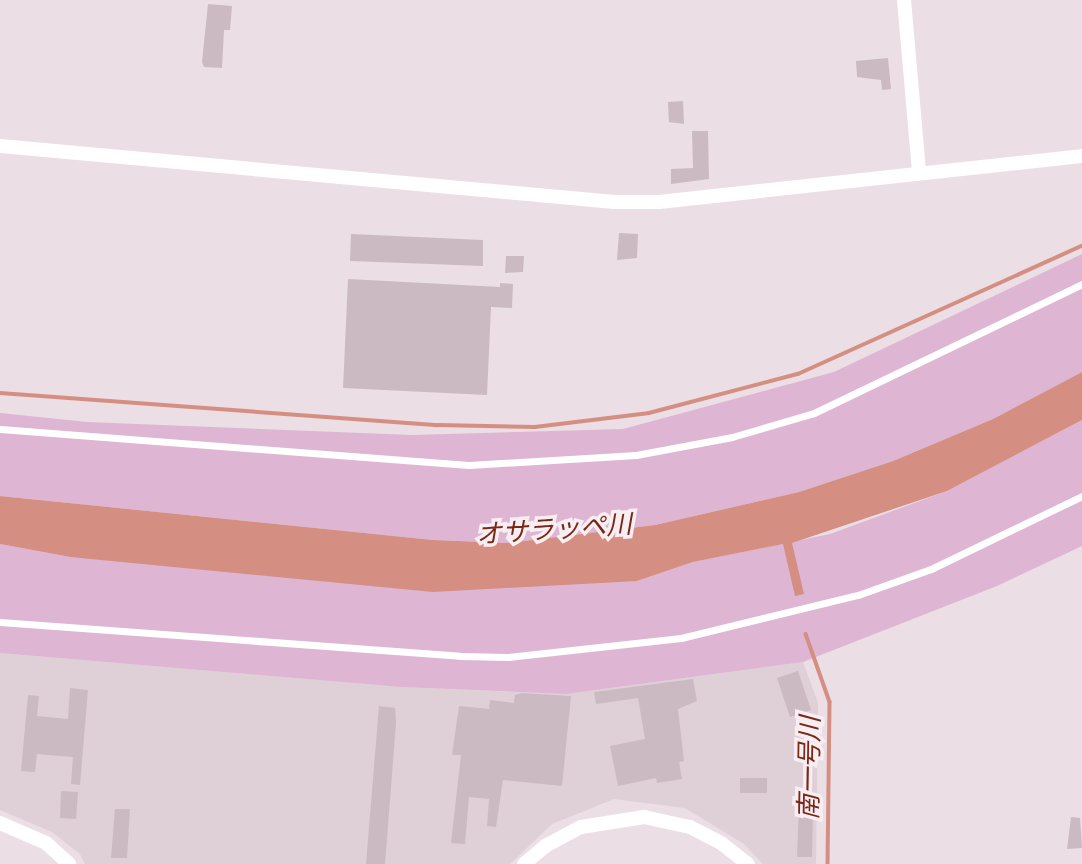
<!DOCTYPE html>
<html>
<head>
<meta charset="utf-8">
<style>
  body { margin:0 }
  #map { position:relative; width:1082px; height:864px; overflow:hidden; background:#ebdee4; font-family:Figtree,"Noto Sans JP",sans-serif }
  div>[style] { position:absolute }
  [style*='--x'] { left:calc(var(--x)*1px); top:calc(var(--y)*1px); width:calc(var(--w)*1px); rotate:calc(var(--a)*1deg) }
  .built>* { inset:0; background:#dfcfd6 }
  .green>* { inset:0; background:#deb5d2 }
  .water>* { inset:0; background:#d48f82 }
  .stream>* { height:3.5px; margin:-1.75px; padding:0 1.75px; transform-origin:1.75px; border-radius:1.75px; background:#d48f82 }
  .building>* { inset:0; background:#ccbac2 }
  .lane>* { height:7px; margin:-3.5px; padding:0 3.5px; transform-origin:3.5px; border-radius:3.5px; background:#fff }
  .street>* { height:14px; margin:-7px; padding:0 7px; transform-origin:7px; border-radius:7px; background:#fff }
  span { translate:-50% -50%; white-space:nowrap; text-align:center; line-height:1.15; -webkit-text-stroke:7px #f7eef3; paint-order:stroke }
  .water-label { font-size:26px; color:#7a2715; font-style:italic }
</style>
</head>
<body>
<div id="map">
  <div class="built">
    <div style="clip-path:polygon(0 653px,401px 687px,565px 694px,803px 662px,818px 703px,816px 864px,763px 864px,744px 844px,685px 808px,614px 799px,552px 824px,510px 864px,85px 864px,80px 854px,52px 832px,0 810px)"></div>
  </div>
  <div class="green">
    <div style="clip-path:polygon(1082px 254px,1082px 372px,993px 419px,893px 461px,799px 492px,655px 525px,508px 543px,433px 540px,0 496px,0 413px,87px 422px,412px 435px,623px 429px,834px 372px)"></div>
    <div style="clip-path:polygon(1082px 420px,1082px 546px,997px 586px,803px 662px,566px 694px,401px 687px,0 653px,0 544px,70px 557px,637px 581px,693px 562px,830px 534px,947px 491px)"></div>
  </div>
  <div class="water">
    <div style="clip-path:polygon(1082px 372px,1082px 420px,947px 491px,792px 543px,804px 594px,795px 596px,783px 544px,693px 562px,637px 581px,433px 592px,70px 557px,0 544px,0 496px,433px 540px,508px 543px,655px 525px,799px 492px,893px 461px,993px 419px)"></div>
  </div>
  <div class="stream">
    <div style="--x:0;--y:393;--w:439;--a:4.2"></div>
    <div style="--x:438;--y:425;--w:97;--a:1.2"></div>
    <div style="--x:535;--y:427;--w:115;--a:-7"></div>
    <div style="--x:649;--y:413;--w:154;--a:-14.7"></div>
    <div style="--x:798;--y:374;--w:312;--a:-24.3"></div>
    <div style="--x:806;--y:634;--w:72;--a:70.6"></div>
    <div style="--x:830;--y:702;--w:162;--a:90.7"></div>
  </div>
  <div class="building">
    <div style="clip-path:polygon(208px 4px,232px 6px,230px 30px,224px 30px,222px 68px,204px 67px,202px 62px)"></div>
    <div style="clip-path:polygon(888px 58px,891px 89px,882px 90px,881px 80px,857px 77px,856px 61px)"></div>
    <div style="clip-path:polygon(683px 101px,684px 124px,669px 122px,668px 102px)"></div>
    <div style="clip-path:polygon(692px 131px,708px 131px,709px 179px,671px 184px,671px 169px,693px 168px)"></div>
    <div style="clip-path:polygon(619px 233px,638px 234px,637px 258px,617px 260px)"></div>
    <div style="clip-path:polygon(351px 234px,483px 240px,483px 266px,350px 261px)"></div>
    <div style="clip-path:polygon(506px 256px,524px 256px,523px 272px,505px 273px)"></div>
    <div style="clip-path:polygon(348px 279px,500px 287px,500px 283px,513px 284px,512px 308px,491px 307px,487px 395px,343px 388px)"></div>
    <div style="clip-path:polygon(798px 671px,811px 710px,790px 717px,777px 678px)"></div>
    <div style="clip-path:polygon(693px 679px,697px 701px,678px 709px,684px 761px,679px 762px,682px 779px,657px 783px,656px 778px,618px 786px,610px 746px,645px 739px,638px 698px,596px 704px,594px 692px)"></div>
    <div style="clip-path:polygon(70px 688px,88px 690px,80px 785px,71px 784px,73px 757px,37px 754px,35px 772px,21px 771px,28px 695px,39px 696px,37px 716px,68px 719px)"></div>
    <div style="clip-path:polygon(522px 693px,571px 696px,562px 786px,503px 780px,496px 827px,487px 826px,489px 799px,469px 797px,465px 844px,451px 843px,461px 755px,452px 755px,459px 706px,489px 709px,490px 700px,514px 703px,515px 695px)"></div>
    <div style="clip-path:polygon(379px 706px,395px 708px,396px 723px,385px 864px,366px 864px)"></div>
    <div style="clip-path:polygon(740px 778px,767px 778px,767px 793px,740px 793px)"></div>
    <div style="clip-path:polygon(61px 791px,78px 792px,76px 819px,60px 818px)"></div>
    <div style="clip-path:polygon(799px 807px,813px 807px,812px 857px,797px 857px)"></div>
    <div style="clip-path:polygon(115px 809px,130px 809px,127px 858px,111px 858px)"></div>
    <div style="clip-path:polygon(1071px 817px,1080px 818px,1082px 848px,1067px 849px)"></div>
  </div>
  <div class="lane">
    <div style="--x:0;--y:429;--w:470;--a:4.4"></div>
    <div style="--x:469;--y:465;--w:167;--a:-3.4"></div>
    <div style="--x:636;--y:455;--w:98;--a:-10.6"></div>
    <div style="--x:732;--y:437;--w:85;--a:-16.3"></div>
    <div style="--x:814;--y:413;--w:297;--a:-25.7"></div>
    <div style="--x:0;--y:622;--w:461;--a:4.2"></div>
    <div style="--x:460;--y:656;--w:48;--a:1.2"></div>
    <div style="--x:508;--y:657;--w:174;--a:-6.3"></div>
    <div style="--x:681;--y:638;--w:182;--a:-13.7"></div>
    <div style="--x:858;--y:595;--w:77;--a:-19.6"></div>
    <div style="--x:931;--y:569;--w:168;--a:-25.8"></div>
  </div>
  <div class="street">
    <div style="--x:904;--y:0;--w:174;--a:85"></div>
    <div style="--x:0;--y:146;--w:617;--a:5.21"></div>
    <div style="--x:614;--y:202;--w:45;--a:0"></div>
    <div style="--x:659;--y:202;--w:425;--a:-6.2"></div>
    <div style="--x:0;--y:823;--w:50;--a:23.5"></div>
    <div style="--x:46;--y:843;--w:31;--a:42"></div>
    <div style="--x:524;--y:864;--w:30;--a:-40"></div>
    <div style="--x:547;--y:845;--w:38;--a:-28"></div>
    <div style="--x:581;--y:827;--w:64;--a:-9"></div>
    <div style="--x:644;--y:817;--w:47;--a:12.3"></div>
    <div style="--x:690;--y:827;--w:35;--a:27"></div>
    <div style="--x:721;--y:843;--w:34;--a:38"></div>
  </div>
  <div class="water-label">
    <span style="left:554px;top:530px;rotate:-4deg">オサラッペ川</span>
    <span style="left:810px;top:768px;rotate:-89deg">南一号川</span>
  </div>
</div>
</body>
</html>
